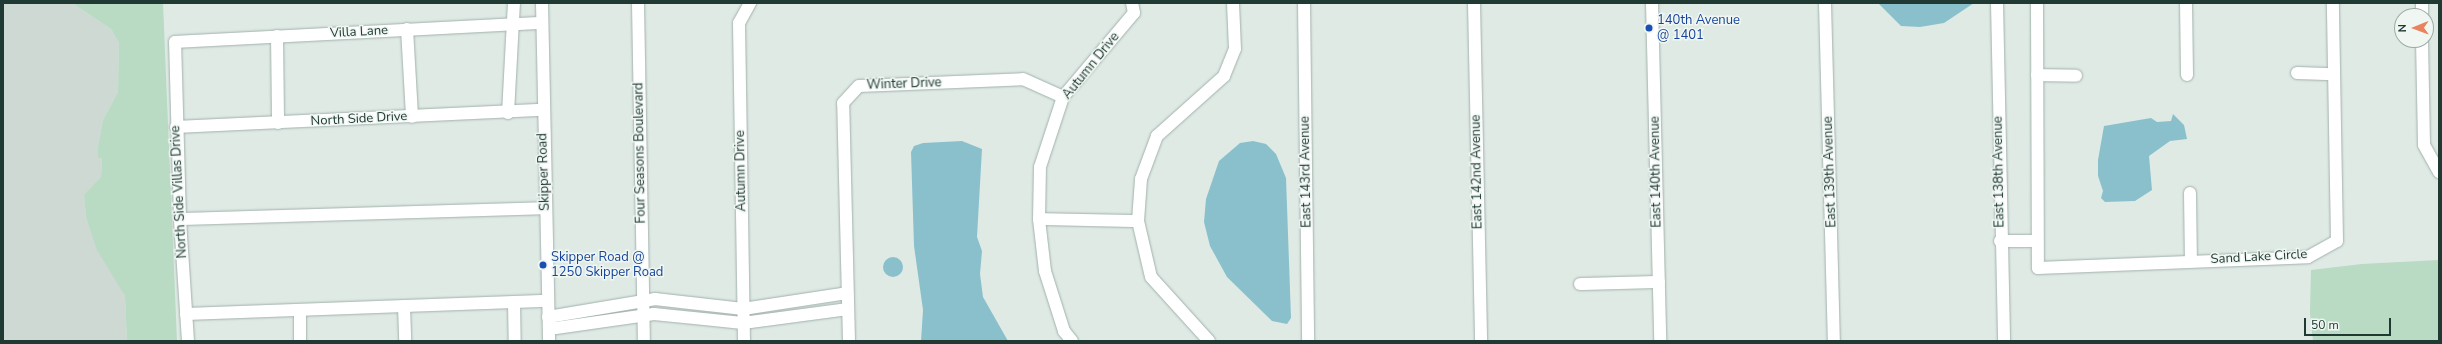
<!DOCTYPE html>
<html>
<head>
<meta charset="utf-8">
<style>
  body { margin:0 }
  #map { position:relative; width:2442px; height:344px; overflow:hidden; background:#dfeae5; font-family:"Nunito Sans",sans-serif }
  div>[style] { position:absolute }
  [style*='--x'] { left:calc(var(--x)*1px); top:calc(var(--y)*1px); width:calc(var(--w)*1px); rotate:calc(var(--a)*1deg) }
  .built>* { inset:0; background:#ced9d4 }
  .green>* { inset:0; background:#b9dac3 }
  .water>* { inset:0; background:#8ac0cc }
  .round { border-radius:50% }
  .roads { filter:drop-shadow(0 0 1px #a2b1ac) drop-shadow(0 0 1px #a2b1ac) }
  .minor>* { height:12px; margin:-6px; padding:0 6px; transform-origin:6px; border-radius:6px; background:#fff }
  .dots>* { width:11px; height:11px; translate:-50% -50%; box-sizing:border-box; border:2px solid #f0f7f3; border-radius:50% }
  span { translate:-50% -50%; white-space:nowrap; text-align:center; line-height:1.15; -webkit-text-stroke:3px #f0f7f3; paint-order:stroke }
  .transit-label { font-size:13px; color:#164399 }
  .left { translate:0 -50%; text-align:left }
  .street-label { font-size:13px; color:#213933 }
  .frame { position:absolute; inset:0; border:4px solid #213933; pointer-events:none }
  .north { position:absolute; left:2394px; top:8px; width:40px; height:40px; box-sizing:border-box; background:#f0f7f3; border:1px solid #9daba6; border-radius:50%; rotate:269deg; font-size:11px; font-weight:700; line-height:16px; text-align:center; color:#213933 }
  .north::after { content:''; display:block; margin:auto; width:14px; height:18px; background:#e9835e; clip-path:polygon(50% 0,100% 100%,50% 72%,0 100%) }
  .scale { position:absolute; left:2304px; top:318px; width:87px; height:18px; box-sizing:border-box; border:2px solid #213933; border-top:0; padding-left:5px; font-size:12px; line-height:14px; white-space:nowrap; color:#213933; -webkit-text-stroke:3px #f0f7f3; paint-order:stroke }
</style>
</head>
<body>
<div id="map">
  <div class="built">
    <div style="clip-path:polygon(3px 3px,72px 3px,111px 29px,119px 43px,118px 92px,103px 120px,98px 147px,98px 158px,102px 158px,101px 177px,84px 196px,86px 217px,91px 230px,125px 296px,127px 341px,3px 341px)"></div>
  </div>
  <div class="green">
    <div style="clip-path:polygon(72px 3px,163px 3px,177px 341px,127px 341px,125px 296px,97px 250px,86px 217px,84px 195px,101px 177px,102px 158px,98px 158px,98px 147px,103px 120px,118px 92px,119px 43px,111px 29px)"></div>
    <div style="clip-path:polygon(2439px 260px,2439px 341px,2313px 341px,2310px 313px,2311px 270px,2362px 264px)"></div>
  </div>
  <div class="water">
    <div style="clip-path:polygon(1878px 3px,1974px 3px,1944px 23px,1920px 27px,1901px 26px)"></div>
    <div style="clip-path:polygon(2173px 114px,2184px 125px,2187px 139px,2170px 141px,2149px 156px,2152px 190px,2135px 201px,2105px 202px,2101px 198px,2103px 191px,2098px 176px,2098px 160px,2104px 126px,2151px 118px,2157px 122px,2171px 121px)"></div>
    <div style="clip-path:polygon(962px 141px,982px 149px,977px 237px,982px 251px,980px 274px,983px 297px,1008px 341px,921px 341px,923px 310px,914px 246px,911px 152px,914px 146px,923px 143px)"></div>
    <div style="clip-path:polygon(1253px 141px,1266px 144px,1276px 154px,1286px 178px,1291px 318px,1287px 324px,1272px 321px,1227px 277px,1210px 246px,1204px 222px,1206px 199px,1219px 161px,1240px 143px)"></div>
    <div class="round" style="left:883px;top:257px;width:20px;height:20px"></div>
  </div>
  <div class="roads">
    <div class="minor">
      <div style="--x:542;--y:3;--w:338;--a:88.8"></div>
      <div style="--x:638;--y:3;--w:338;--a:89"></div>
      <div style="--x:1304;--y:3;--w:338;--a:89.3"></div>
      <div style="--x:1474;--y:3;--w:338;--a:88.8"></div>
      <div style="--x:1652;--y:3;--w:338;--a:88.6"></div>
      <div style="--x:1825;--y:3;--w:338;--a:88.5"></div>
      <div style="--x:1997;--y:3;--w:338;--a:88.8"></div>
      <div style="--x:2037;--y:3;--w:265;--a:89.8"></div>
      <div style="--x:2038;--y:268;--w:270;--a:-2.3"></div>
      <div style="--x:2308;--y:257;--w:33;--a:-29"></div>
      <div style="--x:2337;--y:241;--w:238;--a:-91"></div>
      <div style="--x:2186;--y:3;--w:72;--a:89.2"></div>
      <div style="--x:2422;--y:3;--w:13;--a:90"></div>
      <div style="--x:407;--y:29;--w:88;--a:86.7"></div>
      <div style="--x:277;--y:36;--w:87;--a:89.3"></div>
      <div style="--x:2422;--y:40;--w:105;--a:88.9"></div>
      <div style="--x:2424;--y:145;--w:31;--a:61"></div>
      <div style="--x:2297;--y:73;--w:36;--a:2"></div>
      <div style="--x:2037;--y:75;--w:39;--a:1"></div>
      <div style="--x:508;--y:113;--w:110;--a:-86.9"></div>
      <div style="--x:176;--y:127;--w:366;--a:-2.7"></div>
      <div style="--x:2190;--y:193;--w:68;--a:89.2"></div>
      <div style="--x:180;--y:219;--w:365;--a:-1.7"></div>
      <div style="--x:1039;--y:219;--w:99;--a:1.2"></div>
      <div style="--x:2000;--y:241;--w:37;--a:0"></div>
      <div style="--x:1580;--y:284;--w:79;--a:-1.5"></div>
      <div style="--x:514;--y:302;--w:39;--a:89"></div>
      <div style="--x:404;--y:306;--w:35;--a:88"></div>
      <div style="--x:300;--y:310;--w:31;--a:90"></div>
      <div style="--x:186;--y:314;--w:362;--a:-2.1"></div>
      <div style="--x:548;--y:317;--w:109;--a:-9.5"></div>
      <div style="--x:655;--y:299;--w:89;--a:6.5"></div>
      <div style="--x:743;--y:309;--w:105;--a:-8.7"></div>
      <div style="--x:549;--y:329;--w:106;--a:-8.1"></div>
      <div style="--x:654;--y:314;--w:89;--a:5.8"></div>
      <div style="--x:743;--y:323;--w:106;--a:-7.6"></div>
      <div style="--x:188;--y:341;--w:122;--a:-93.8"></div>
      <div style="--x:180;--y:219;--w:177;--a:-91.6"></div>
      <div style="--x:175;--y:42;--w:367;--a:-3"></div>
      <div style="--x:744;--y:341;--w:318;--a:-90.9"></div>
      <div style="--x:739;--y:23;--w:23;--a:-61"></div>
      <div style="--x:849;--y:341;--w:238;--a:-91.4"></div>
      <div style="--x:843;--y:103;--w:23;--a:-47"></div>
      <div style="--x:859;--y:86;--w:164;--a:-2.4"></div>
      <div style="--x:1023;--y:79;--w:44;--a:24.2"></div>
      <div style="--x:1072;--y:341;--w:13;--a:-129"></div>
      <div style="--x:1064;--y:331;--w:63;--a:-107.6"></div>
      <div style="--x:1045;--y:271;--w:52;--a:-96.6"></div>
      <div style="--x:1039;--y:219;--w:52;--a:-88.9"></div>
      <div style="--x:1040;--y:167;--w:74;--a:-71.8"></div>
      <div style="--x:1063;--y:97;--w:110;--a:-49.8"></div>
      <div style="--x:1134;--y:13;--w:10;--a:-101"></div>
      <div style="--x:1209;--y:341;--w:86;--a:-132.2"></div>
      <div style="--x:1151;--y:277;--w:57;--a:-103.1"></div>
      <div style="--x:1138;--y:221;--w:42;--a:-85.9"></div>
      <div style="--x:1141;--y:179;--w:46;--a:-69.6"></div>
      <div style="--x:1157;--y:136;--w:90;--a:-41.8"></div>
      <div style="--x:1224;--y:76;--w:29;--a:-68"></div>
      <div style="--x:1235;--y:49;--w:46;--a:-92.5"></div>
    </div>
  </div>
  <div class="dots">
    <div style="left:1649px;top:28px;background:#1a4fb4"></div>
    <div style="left:543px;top:265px;background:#1a4fb4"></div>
  </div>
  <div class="transit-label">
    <span class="left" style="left:1657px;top:28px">140th Avenue<br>@ 1401</span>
    <span class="left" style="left:551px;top:265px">Skipper Road @<br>1250 Skipper Road</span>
  </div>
  <div class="street-label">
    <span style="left:359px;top:32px;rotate:-3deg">Villa Lane</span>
    <span style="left:1091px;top:66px;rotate:-51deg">Autumn Drive</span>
    <span style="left:904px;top:84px;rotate:-2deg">Winter Drive</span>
    <span style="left:359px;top:119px;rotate:-3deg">North Side Drive</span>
    <span style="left:640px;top:153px;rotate:-91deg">Four Seasons Boulevard</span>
    <span style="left:741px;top:171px;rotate:-91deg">Autumn Drive</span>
    <span style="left:544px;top:172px;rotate:-92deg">Skipper Road</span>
    <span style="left:1306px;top:172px;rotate:-91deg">East 143rd Avenue</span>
    <span style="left:1477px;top:172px;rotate:-91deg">East 142nd Avenue</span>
    <span style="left:1656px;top:172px;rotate:-91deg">East 140th Avenue</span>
    <span style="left:1830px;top:172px;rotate:-92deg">East 139th Avenue</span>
    <span style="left:1999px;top:172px;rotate:-91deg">East 138th Avenue</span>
    <span style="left:179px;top:192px;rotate:-93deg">North Side Villas Drive</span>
    <span style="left:2259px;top:257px;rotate:-3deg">Sand Lake Circle</span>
  </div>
  <div class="frame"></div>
  <div class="north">N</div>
  <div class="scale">50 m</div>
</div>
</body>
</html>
